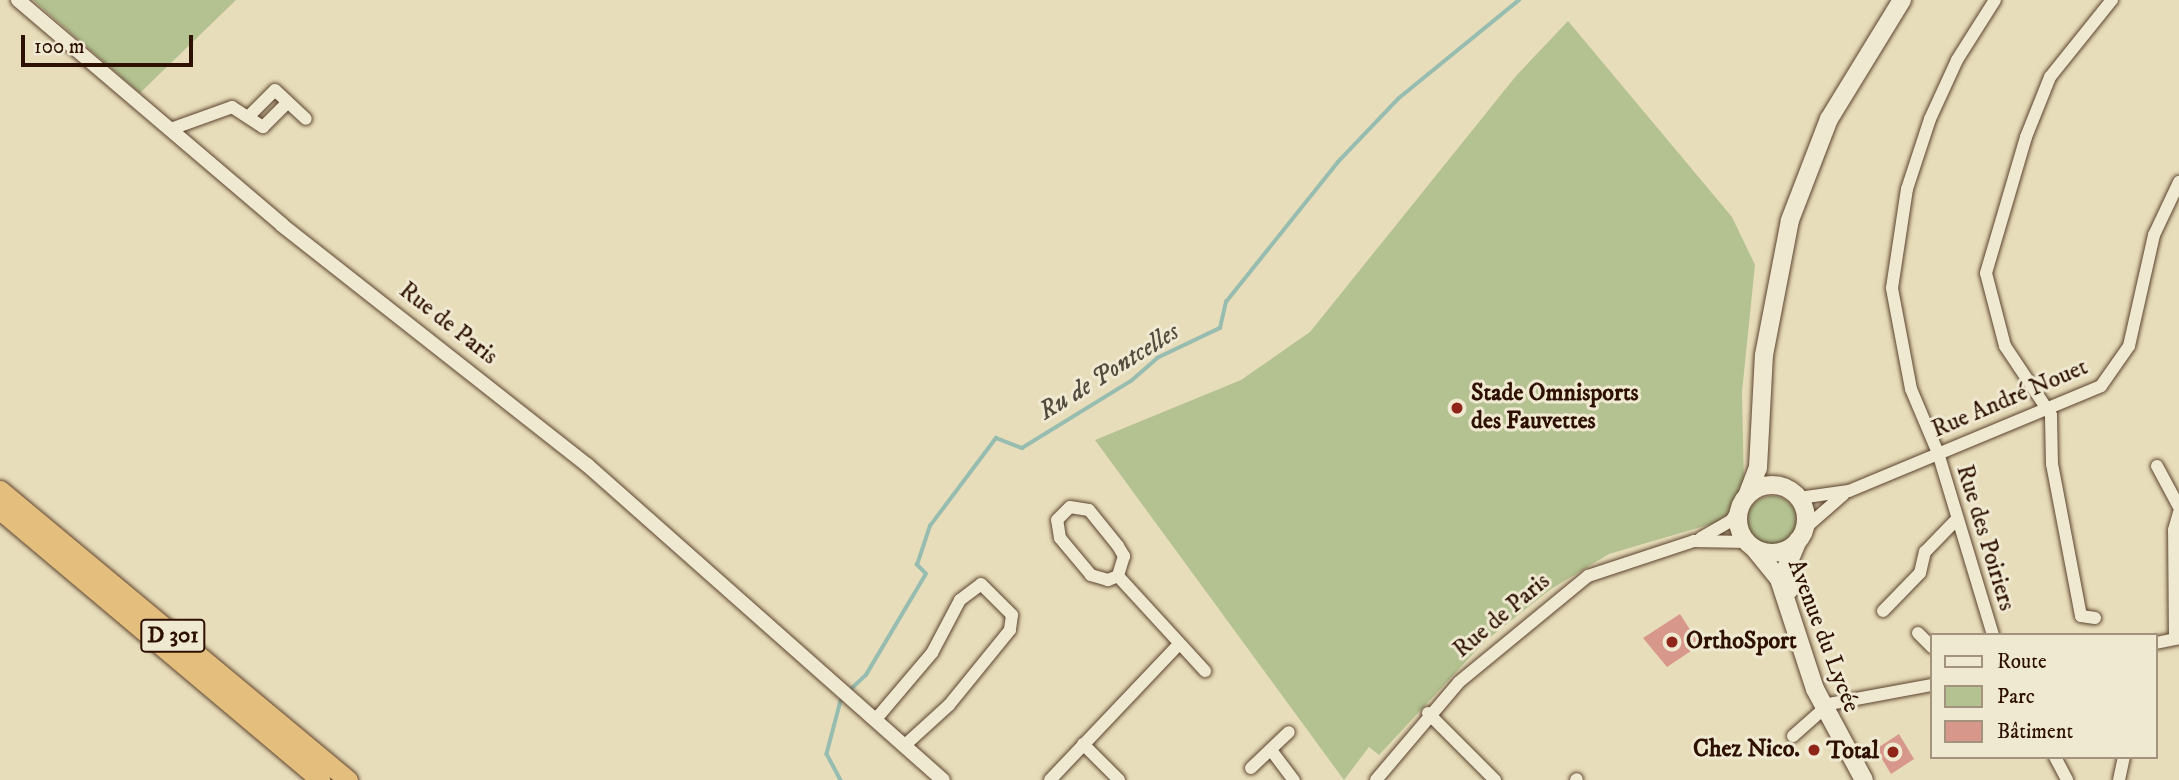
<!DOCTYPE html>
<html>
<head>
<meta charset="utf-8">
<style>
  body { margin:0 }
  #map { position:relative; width:2179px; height:780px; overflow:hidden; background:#e8ddba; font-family:"IM FELL DW Pica",serif }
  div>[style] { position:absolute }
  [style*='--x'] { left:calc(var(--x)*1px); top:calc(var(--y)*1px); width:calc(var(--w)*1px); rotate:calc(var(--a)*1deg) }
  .green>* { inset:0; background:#b4c291 }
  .round { border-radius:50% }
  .stream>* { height:3.5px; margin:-1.75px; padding:0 1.75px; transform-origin:1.75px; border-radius:1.75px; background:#97bcb0 }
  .building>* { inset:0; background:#d7988b }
  .roads { filter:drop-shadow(0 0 2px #5c432e) drop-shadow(0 0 2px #5c432e) }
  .minor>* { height:12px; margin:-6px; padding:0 6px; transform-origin:6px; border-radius:6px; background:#f0e9d2 }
  .tertiary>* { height:14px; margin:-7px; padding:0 7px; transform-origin:7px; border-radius:7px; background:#f0e9d2 }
  .secondary>* { height:18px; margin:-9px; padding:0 9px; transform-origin:9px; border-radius:9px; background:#f0e9d2 }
  .secondary>.ring { margin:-9px; padding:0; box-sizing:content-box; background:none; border:18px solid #f0e9d2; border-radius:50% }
  .trunk>* { height:19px; margin:-9.5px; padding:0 9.5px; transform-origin:9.5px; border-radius:9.5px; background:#e4be7d }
  .dots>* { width:19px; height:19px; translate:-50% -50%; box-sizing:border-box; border:4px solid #f0e9d2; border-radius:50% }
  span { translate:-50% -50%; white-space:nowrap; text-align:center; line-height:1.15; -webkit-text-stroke:6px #f0e9d2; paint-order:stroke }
  .shield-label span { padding:2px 5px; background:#f0e9d2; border:2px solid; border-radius:5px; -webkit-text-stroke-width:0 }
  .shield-label { font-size:23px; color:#2d1000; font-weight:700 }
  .street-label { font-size:24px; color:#2d1000 }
  .poi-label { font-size:24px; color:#2d1000; font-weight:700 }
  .left { translate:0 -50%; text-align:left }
  .right { translate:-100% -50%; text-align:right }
  .water-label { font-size:26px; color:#524c3e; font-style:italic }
  .legend { position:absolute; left:1930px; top:633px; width:228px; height:126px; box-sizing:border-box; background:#f0e9d2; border:2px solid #a2927e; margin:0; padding:9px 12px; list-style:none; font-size:21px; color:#2d1000 }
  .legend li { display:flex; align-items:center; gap:14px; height:35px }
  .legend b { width:35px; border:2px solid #a2927e }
  .scale { position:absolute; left:21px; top:35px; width:172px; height:32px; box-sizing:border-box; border:4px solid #2d1000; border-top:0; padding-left:9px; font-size:21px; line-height:24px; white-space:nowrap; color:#2d1000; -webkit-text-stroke:5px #f0e9d2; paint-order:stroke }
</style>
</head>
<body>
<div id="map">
  <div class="green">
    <div style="clip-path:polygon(33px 0,236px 0,140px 93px)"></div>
    <div style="clip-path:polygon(1568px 21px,1732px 217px,1755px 265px,1742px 392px,1744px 489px,1728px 519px,1609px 554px,1551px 589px,1484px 642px,1379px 755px,1369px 747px,1344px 780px,1095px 440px,1241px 380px,1310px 332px,1516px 76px)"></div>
    <div class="round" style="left:1747px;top:496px;width:50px;height:50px"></div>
  </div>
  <div class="stream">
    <div style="--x:852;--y:688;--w:19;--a:-43"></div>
    <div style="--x:866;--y:675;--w:117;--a:-59.3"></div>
    <div style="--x:926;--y:574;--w:13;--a:-135"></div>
    <div style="--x:917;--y:565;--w:41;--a:-71.6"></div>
    <div style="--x:930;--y:526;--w:110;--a:-53.1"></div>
    <div style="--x:996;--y:438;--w:28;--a:21"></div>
    <div style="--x:1022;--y:448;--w:128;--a:-31.6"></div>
    <div style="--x:1131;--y:381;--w:35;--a:-41"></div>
    <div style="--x:1157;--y:358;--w:70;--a:-25.5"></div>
    <div style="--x:1220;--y:328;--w:27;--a:-77"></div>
    <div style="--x:1226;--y:302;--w:179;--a:-51.3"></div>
    <div style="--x:1338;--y:162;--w:88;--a:-46.4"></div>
    <div style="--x:1399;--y:98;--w:155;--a:-39.2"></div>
    <div style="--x:841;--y:701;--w:55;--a:104.8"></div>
    <div style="--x:827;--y:754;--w:30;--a:62"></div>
  </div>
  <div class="building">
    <div style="clip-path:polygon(1680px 614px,1700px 645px,1667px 667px,1643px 638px)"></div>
    <div style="clip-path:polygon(1899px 734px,1914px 759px,1891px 774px,1876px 749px)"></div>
  </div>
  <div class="roads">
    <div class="minor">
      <div style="--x:250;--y:115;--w:35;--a:-45"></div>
      <div style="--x:275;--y:90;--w:42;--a:43.1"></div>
      <div style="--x:171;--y:129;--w:65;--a:-19.8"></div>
      <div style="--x:232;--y:107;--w:37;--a:33"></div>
      <div style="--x:263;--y:127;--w:35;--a:-45"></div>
      <div style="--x:2157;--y:466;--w:47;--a:61.8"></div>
      <div style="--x:1799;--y:498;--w:50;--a:-8"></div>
      <div style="--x:1849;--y:491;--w:273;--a:-22.6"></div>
      <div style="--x:2101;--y:386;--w:49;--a:-55"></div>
      <div style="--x:2129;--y:346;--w:114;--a:-77.3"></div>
      <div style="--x:2154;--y:235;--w:59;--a:-64.7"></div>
      <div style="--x:1070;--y:507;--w:19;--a:9"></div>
      <div style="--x:1089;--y:510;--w:46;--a:51.1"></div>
      <div style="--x:1118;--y:546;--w:12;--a:59"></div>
      <div style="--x:1124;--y:556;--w:21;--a:107"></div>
      <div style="--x:1118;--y:576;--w:11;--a:158"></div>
      <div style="--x:1108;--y:580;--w:18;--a:-164"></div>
      <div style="--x:1091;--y:575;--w:48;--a:-130"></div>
      <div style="--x:1060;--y:538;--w:18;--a:-99"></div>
      <div style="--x:1057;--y:520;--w:18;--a:-45"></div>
      <div style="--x:1804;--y:529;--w:52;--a:-41.1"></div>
      <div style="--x:1701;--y:538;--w:34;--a:-30"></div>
      <div style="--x:1731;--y:521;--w:19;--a:-58"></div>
      <div style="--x:1118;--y:576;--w:129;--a:47.5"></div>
      <div style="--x:1883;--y:611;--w:53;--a:-45.8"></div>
      <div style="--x:1920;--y:573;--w:22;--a:-77"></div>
      <div style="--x:1925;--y:552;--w:46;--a:-45.9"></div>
      <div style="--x:2095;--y:618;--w:14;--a:-172"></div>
      <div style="--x:2081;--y:616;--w:155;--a:-100.8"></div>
      <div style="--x:2052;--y:464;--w:49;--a:-91.2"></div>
      <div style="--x:2051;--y:415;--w:83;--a:-123.7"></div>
      <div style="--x:2005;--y:346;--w:75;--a:-104.6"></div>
      <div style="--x:1986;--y:273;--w:142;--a:-73.6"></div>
      <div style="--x:2026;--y:137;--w:65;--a:-68.2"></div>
      <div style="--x:2050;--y:77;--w:99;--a:-51.2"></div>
      <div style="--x:1918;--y:633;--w:20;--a:45"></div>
      <div style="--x:1993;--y:635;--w:190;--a:-106.8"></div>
      <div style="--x:1938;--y:453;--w:69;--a:-112.9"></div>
      <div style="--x:1911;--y:389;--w:103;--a:-100.7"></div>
      <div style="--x:1892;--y:288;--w:100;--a:-81.4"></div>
      <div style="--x:1907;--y:189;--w:74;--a:-71.8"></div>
      <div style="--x:1930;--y:119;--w:65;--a:-65.4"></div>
      <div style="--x:1957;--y:60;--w:71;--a:-57.7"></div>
      <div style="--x:2175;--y:638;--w:108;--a:-90.5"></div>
      <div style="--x:2174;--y:530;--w:18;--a:-74"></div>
      <div style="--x:2156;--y:643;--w:24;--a:-12"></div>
      <div style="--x:1428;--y:713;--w:95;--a:45"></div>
      <div style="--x:876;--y:719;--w:87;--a:-49.7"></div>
      <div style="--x:932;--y:653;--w:60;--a:-62.2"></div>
      <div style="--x:960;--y:600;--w:26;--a:-37"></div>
      <div style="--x:981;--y:584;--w:44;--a:45"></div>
      <div style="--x:1012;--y:615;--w:15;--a:98"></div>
      <div style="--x:1010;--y:630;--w:97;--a:129.1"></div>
      <div style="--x:949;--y:705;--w:59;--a:137.7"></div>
      <div style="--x:1793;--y:736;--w:48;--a:-41.6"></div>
      <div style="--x:1829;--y:704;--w:105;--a:-10.5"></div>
      <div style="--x:1083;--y:744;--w:51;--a:45"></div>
      <div style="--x:1271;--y:750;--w:38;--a:53"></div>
      <div style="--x:2055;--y:757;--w:26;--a:62"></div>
      <div style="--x:1251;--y:768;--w:52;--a:-43.5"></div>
      <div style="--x:1050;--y:780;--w:185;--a:-46.5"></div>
      <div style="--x:1376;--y:780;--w:128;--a:-49.7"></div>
      <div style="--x:1459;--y:682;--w:167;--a:-39.4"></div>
      <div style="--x:1588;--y:576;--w:112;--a:-18.3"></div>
      <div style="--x:1694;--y:541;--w:53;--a:1.1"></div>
      <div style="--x:1576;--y:780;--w:1;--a:-45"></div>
      <div style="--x:2119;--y:780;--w:24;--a:-78"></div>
    </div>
    <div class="tertiary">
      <div style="--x:18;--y:0;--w:347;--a:40.4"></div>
      <div style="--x:282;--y:225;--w:388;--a:38.2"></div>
      <div style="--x:587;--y:465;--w:475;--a:41.5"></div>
    </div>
    <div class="secondary">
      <div class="ring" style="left:1738px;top:485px;width:50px;height:50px"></div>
      <div style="--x:1747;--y:496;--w:30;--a:-69"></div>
      <div style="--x:1758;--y:468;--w:113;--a:-87"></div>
      <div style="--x:1764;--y:355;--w:137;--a:-79.1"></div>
      <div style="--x:1790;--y:220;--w:108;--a:-68.9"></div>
      <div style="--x:1829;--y:119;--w:140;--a:-58.5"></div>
      <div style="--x:1754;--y:548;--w:40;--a:51"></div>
      <div style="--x:1779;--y:579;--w:116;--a:71.9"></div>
      <div style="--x:1815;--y:689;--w:103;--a:61.7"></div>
      <div style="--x:1789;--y:590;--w:24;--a:-95"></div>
      <div style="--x:1787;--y:566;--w:28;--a:-67"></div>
    </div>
    <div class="trunk">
      <div style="--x:0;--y:490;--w:453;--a:39.8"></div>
      <div style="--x:0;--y:510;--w:419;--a:40.1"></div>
    </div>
  </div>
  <div class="dots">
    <div style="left:1457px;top:408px;background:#8f2418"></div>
    <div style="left:1672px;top:642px;background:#8f2418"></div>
    <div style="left:1814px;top:750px;background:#8f2418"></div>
    <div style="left:1893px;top:752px;background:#8f2418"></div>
  </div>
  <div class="shield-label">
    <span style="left:173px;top:636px">D 301</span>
  </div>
  <div class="street-label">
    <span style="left:448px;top:324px;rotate:38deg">Rue de Paris</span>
    <span style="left:2010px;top:399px;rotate:-23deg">Rue André Nouet</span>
    <span style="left:1985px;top:538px;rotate:73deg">Rue des Poiriers</span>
    <span style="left:1502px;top:616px;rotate:-40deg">Rue de Paris</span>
    <span style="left:1823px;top:636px;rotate:69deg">Avenue du Lycée</span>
  </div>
  <div class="poi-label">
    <span class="left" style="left:1471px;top:408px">Stade Omnisports<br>des Fauvettes</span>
    <span class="left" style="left:1686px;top:642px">OrthoSport</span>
    <span class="right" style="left:1800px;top:750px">Chez Nico.</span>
    <span class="right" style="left:1879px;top:752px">Total</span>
  </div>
  <div class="water-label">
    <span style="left:1109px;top:372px;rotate:-32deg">Ru de Pontcelles</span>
  </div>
  <ul class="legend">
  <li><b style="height:9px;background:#f0e9d2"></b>Route</li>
  <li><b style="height:19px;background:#b4c291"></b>Parc</li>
  <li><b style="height:19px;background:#d7988b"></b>Bâtiment</li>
  </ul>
  <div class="scale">100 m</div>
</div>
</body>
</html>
